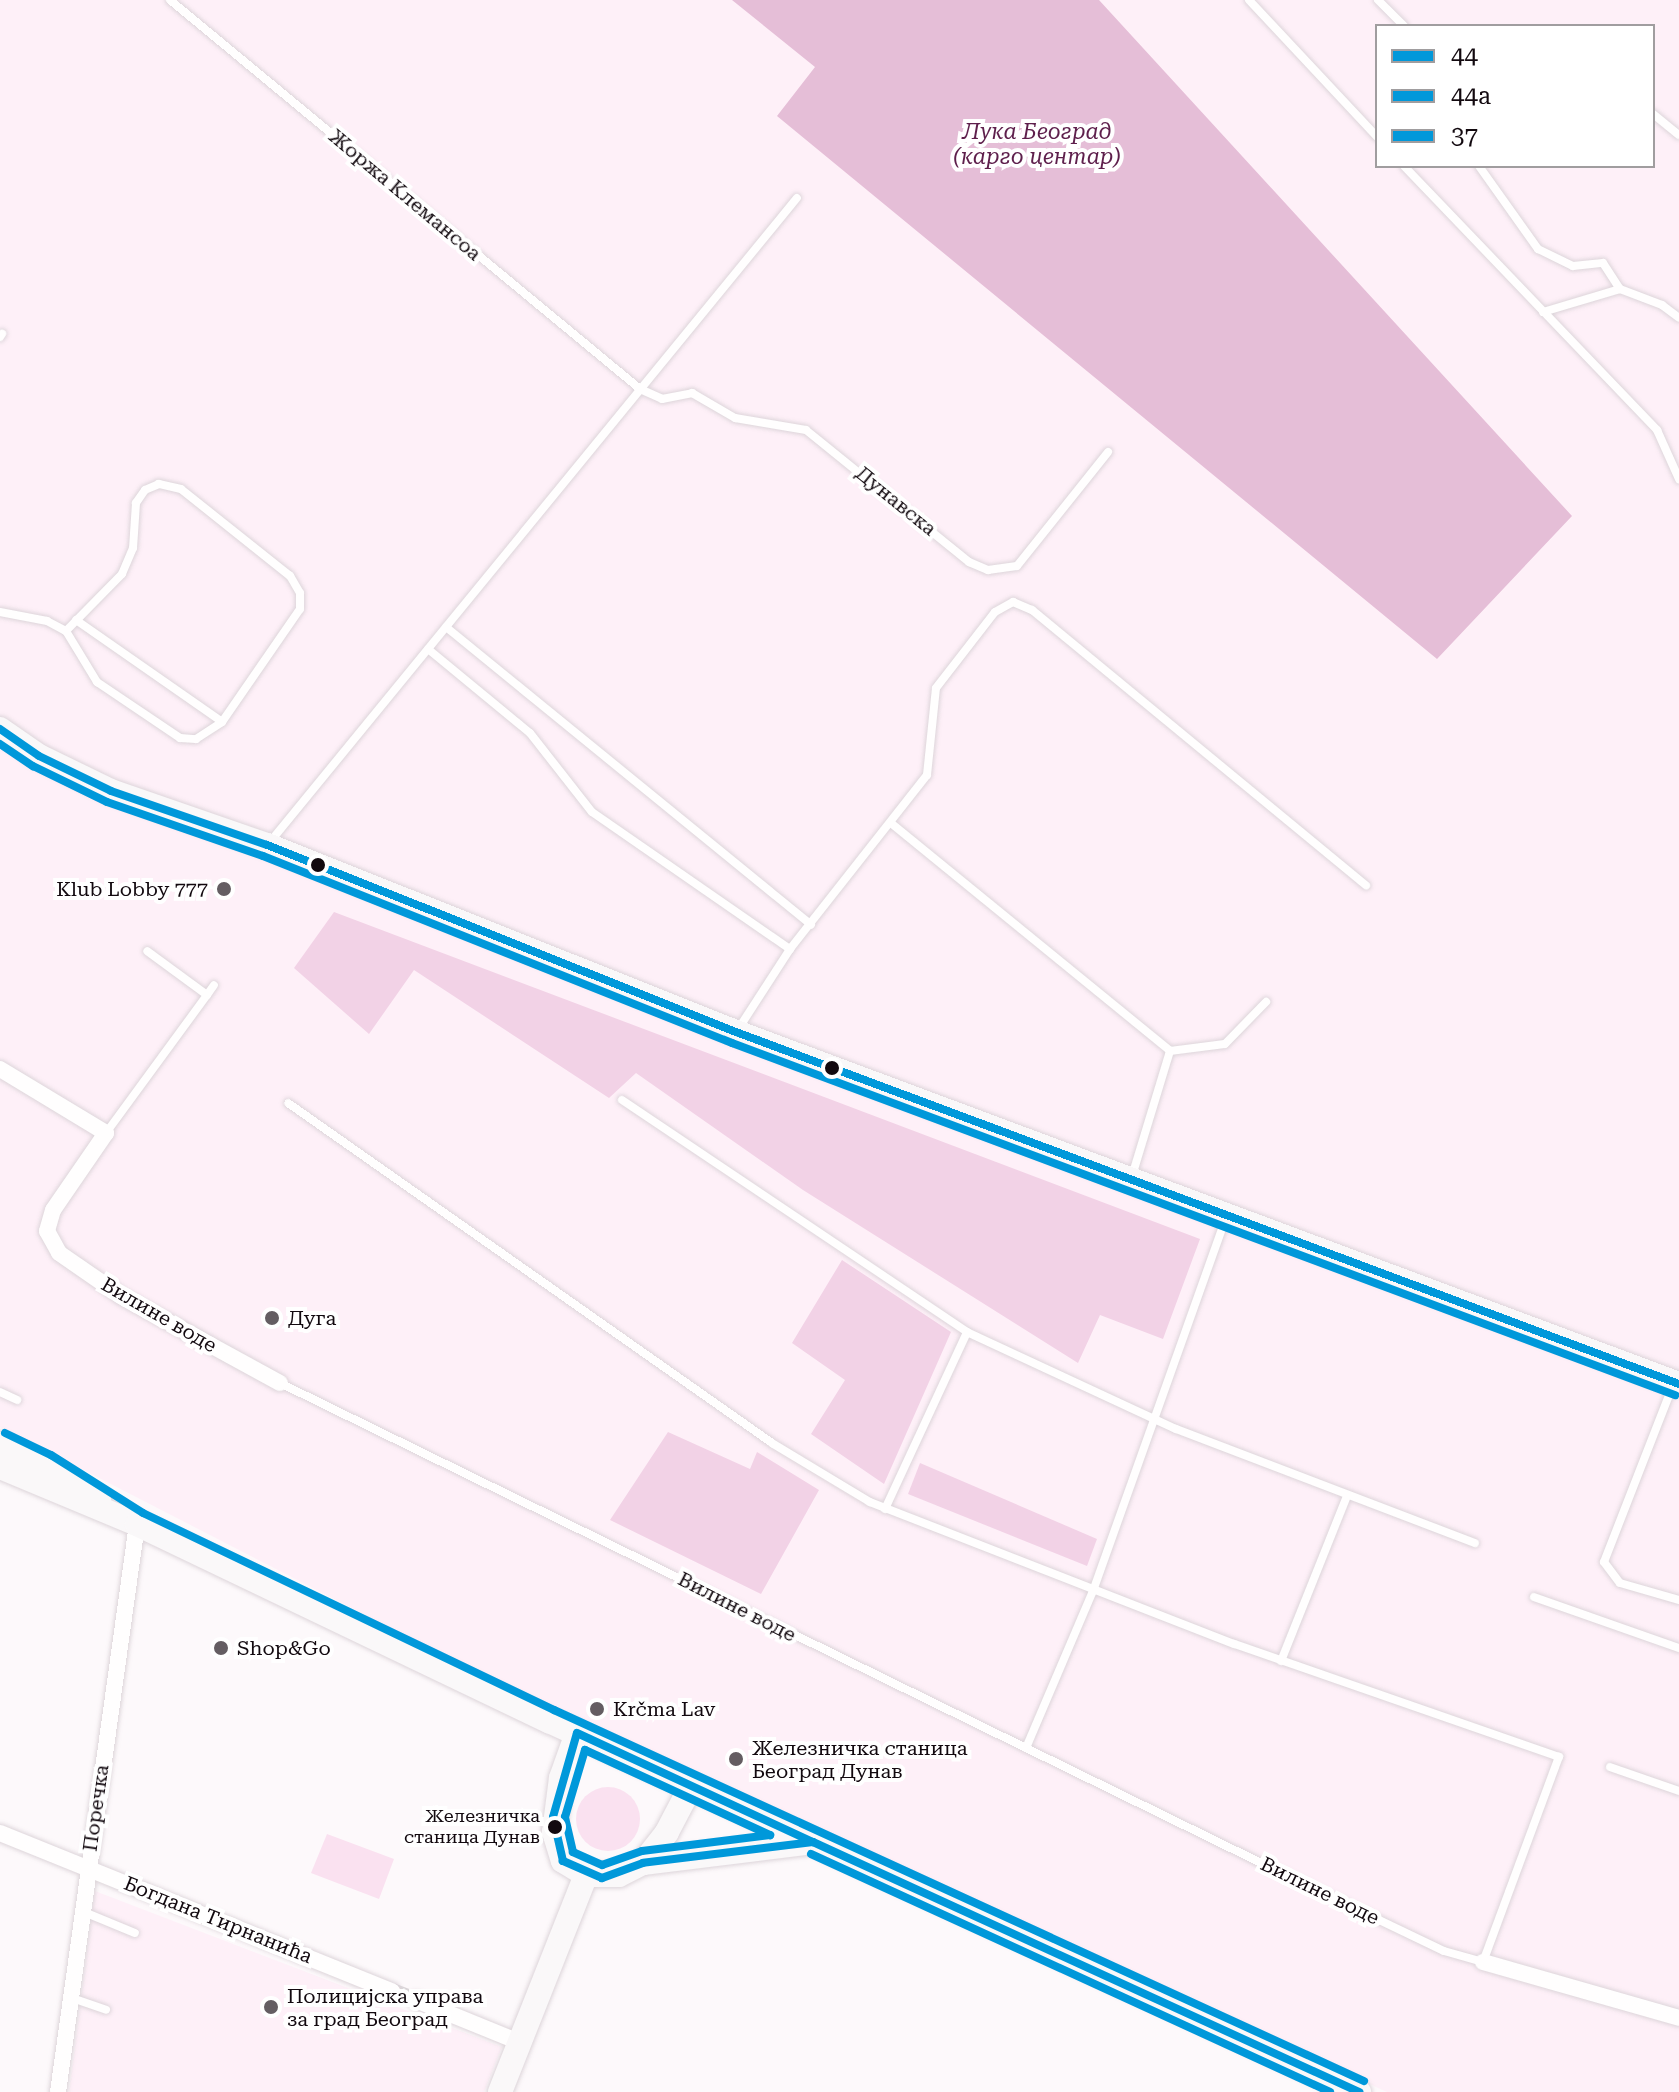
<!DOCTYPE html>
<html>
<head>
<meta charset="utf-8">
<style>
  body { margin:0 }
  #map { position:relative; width:1679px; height:2092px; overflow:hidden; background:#fdf9fb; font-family:"Roboto Serif",serif }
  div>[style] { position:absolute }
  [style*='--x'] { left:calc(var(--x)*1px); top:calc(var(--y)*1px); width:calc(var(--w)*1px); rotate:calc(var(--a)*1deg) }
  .built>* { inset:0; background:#fef0f8 }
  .green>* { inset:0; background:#fae1f0 }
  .round { border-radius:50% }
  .forest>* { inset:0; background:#f2d2e6 }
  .water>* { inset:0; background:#e5bed7 }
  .street-tunnel>* { height:16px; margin-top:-8px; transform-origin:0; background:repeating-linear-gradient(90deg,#dad5d8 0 16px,transparent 0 24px) }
  .roads { filter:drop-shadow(0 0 2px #ddd5da) drop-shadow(0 0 2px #ddd5da) }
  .lane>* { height:8px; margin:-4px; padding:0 4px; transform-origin:4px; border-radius:4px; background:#fffefe }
  .street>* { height:16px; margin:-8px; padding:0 8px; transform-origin:8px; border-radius:8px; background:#fffefe }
  .secondary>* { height:24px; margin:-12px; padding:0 12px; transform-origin:12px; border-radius:12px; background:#faf8f9 }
  .bus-1>* { height:8px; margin:-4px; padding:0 4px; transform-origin:4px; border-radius:4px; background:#0098da }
  .bus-2>* { height:8px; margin:-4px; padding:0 4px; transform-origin:4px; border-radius:4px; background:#0098da }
  .bus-3>* { height:8px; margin:-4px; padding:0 4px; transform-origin:4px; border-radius:4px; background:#0098da }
  .dots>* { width:22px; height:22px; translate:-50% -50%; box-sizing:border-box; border:4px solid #fff; border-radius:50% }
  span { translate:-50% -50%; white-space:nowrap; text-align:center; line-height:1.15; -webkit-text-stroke:8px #fff; paint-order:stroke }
  .bus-label { font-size:18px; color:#12090f }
  .right { translate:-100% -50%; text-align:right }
  .street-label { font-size:20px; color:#12090f }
  .poi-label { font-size:20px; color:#12090f }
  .left { translate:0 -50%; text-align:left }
  .water-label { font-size:22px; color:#5e1f4c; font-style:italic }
  .legend { position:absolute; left:1375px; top:24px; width:280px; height:144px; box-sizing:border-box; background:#fff; border:2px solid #a09d9f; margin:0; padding:10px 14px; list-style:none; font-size:24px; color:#12090f }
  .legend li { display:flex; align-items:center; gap:16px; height:40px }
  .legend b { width:40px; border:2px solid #a09d9f }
</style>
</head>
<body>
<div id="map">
  <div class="built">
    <div style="clip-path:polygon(evenodd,0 0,1679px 0,1679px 2092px,1387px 2092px,591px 1731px,0 1427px,0 0,1377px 26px,1653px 26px,1653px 166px,1377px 166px,1377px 26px)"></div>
    <div style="clip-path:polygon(95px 1891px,502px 2047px,484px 2092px,69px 2092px)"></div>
  </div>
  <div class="green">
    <div class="round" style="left:576px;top:1787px;width:64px;height:64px"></div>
    <div style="clip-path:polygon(327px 1834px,394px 1859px,379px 1899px,311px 1873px)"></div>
  </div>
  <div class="forest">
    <div style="clip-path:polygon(334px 912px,1200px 1239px,1163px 1339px,1100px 1315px,1078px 1363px,803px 1190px,636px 1073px,609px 1098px,414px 970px,369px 1034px,294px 968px)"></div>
    <div style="clip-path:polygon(842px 1260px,951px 1332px,884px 1484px,811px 1434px,845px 1380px,792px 1343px)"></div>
    <div style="clip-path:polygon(668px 1432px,750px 1469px,757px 1452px,819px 1490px,761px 1594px,610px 1520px)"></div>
    <div style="clip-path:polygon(920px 1463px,1097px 1539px,1087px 1566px,908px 1494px)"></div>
  </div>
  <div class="water">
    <div style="clip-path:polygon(732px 0,1099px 0,1572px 516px,1437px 659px,777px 116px,815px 67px)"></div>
  </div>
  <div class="street-tunnel">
    <div style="--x:392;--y:1991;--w:26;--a:21"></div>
  </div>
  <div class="roads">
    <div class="lane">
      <div style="--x:170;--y:0;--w:610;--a:39.61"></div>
      <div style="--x:640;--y:389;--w:24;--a:24"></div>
      <div style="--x:662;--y:399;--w:31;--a:-11"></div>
      <div style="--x:692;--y:393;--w:50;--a:30.2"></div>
      <div style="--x:735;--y:418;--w:72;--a:9.6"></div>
      <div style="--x:806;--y:430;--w:210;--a:39"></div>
      <div style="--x:969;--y:562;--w:21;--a:23"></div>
      <div style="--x:988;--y:570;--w:29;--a:-8"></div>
      <div style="--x:1017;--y:566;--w:146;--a:-51.4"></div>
      <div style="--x:1249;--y:0;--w:187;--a:46.9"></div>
      <div style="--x:1378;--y:0;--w:37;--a:45"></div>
      <div style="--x:1653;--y:114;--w:33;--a:39"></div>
      <div style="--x:1404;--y:166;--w:366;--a:46.2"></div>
      <div style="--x:1657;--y:430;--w:54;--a:65.8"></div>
      <div style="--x:1479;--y:166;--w:102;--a:54.6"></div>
      <div style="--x:1538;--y:249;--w:39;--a:26"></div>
      <div style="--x:1573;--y:266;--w:30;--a:-6"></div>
      <div style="--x:1603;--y:263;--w:31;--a:57"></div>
      <div style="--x:1543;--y:312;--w:80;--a:-16.6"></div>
      <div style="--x:1620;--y:289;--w:45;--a:20.9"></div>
      <div style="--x:1662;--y:305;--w:21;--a:37"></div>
      <div style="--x:0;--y:337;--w:4;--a:-56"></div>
      <div style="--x:0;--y:612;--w:48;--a:10.8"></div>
      <div style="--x:47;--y:621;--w:21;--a:28"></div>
      <div style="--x:66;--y:631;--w:60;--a:58.7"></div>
      <div style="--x:97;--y:682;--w:100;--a:34"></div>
      <div style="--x:180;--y:738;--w:16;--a:4"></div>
      <div style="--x:196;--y:739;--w:31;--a:-33"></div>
      <div style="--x:222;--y:722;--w:137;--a:-55.4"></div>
      <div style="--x:300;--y:609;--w:16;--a:-90"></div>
      <div style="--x:300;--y:593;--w:20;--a:-120"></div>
      <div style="--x:290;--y:576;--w:139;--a:-141.4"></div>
      <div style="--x:181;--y:489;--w:23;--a:-167"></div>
      <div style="--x:159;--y:484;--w:15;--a:157"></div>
      <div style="--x:145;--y:490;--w:16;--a:125"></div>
      <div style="--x:136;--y:503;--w:45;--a:93.8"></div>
      <div style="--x:133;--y:548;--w:28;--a:113"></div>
      <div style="--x:122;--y:574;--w:80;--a:134.5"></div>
      <div style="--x:76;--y:620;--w:178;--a:34.9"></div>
      <div style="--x:446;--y:627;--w:471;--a:39.2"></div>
      <div style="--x:428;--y:649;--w:132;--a:39.5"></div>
      <div style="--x:530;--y:733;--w:100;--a:51.9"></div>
      <div style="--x:592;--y:812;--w:241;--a:34.7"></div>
      <div style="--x:892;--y:824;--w:359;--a:39.2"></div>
      <div style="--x:270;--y:842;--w:832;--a:-50.71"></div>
      <div style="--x:207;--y:995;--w:12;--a:-55"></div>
      <div style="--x:737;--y:1031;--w:98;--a:-57.1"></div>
      <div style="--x:790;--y:949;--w:221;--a:-51.8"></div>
      <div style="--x:927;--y:775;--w:87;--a:-84.1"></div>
      <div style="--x:936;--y:688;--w:96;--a:-52.2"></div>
      <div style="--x:995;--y:612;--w:21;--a:-29"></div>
      <div style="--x:1013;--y:602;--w:21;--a:23"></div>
      <div style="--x:1032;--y:610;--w:433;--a:39.5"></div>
      <div style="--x:1170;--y:1051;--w:55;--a:-7.3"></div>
      <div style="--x:1225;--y:1044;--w:59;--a:-45.7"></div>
      <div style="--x:622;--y:1100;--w:416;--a:33.9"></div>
      <div style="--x:967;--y:1332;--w:230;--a:24.9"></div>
      <div style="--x:1176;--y:1429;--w:320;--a:20.9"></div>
      <div style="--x:106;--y:1133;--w:171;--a:-53.8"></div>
      <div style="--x:207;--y:995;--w:74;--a:-143.7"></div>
      <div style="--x:1132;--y:1176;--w:131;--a:-73.1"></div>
      <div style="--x:280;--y:1383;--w:1138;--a:26.07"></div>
      <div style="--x:1302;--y:1883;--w:157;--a:25.6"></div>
      <div style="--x:1444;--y:1951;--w:41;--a:15.8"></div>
      <div style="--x:1483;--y:1962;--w:219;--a:-69.7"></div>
      <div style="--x:1559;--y:1757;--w:344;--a:-160.8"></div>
      <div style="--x:1234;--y:1644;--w:391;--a:-158.7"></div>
      <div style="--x:870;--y:1502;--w:114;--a:-149"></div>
      <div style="--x:772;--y:1443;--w:591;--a:-144.91"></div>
      <div style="--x:1673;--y:1385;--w:190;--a:111.3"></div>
      <div style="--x:1604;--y:1562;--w:26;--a:53"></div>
      <div style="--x:1620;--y:1583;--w:61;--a:16.1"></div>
      <div style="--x:0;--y:1392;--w:19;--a:25"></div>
      <div style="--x:885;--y:1509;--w:195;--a:-65.1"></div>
      <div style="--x:1534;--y:1597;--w:154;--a:19.4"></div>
      <div style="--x:1281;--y:1661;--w:178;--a:-68.2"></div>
      <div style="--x:1026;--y:1748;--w:171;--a:-66.9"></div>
      <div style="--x:1093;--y:1591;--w:397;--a:-70.4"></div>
      <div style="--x:1610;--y:1767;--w:73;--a:19.2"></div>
      <div style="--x:84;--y:1912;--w:55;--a:22.4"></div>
      <div style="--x:72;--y:1998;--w:36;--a:19"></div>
    </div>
    <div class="street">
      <div style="--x:0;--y:1069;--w:124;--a:31.1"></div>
      <div style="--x:106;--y:1133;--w:93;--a:124.5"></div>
      <div style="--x:53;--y:1210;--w:22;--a:106"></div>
      <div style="--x:47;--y:1231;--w:25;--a:61"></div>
      <div style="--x:59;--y:1253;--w:75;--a:34.7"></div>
      <div style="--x:121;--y:1296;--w:181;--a:28.7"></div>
      <div style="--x:0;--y:1833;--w:423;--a:22"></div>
      <div style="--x:1483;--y:1962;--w:204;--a:15.9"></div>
      <div style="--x:416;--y:2000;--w:111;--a:22.2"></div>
      <div style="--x:58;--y:2092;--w:573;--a:-82.08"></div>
    </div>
    <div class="secondary">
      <div style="--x:0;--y:729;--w:47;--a:34.7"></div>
      <div style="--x:39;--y:756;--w:80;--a:25.9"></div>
      <div style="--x:111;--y:791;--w:165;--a:19.1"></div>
      <div style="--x:267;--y:845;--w:505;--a:21.74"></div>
      <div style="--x:736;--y:1032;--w:1007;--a:20.47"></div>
      <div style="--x:0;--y:1444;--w:114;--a:29.5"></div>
      <div style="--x:0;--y:1467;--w:148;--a:22.6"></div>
      <div style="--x:137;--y:1524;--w:457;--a:25.6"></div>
      <div style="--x:549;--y:1721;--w:891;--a:24.61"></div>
      <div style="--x:577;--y:1733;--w:48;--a:109.6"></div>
      <div style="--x:561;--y:1778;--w:54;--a:97.4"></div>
      <div style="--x:554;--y:1832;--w:30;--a:73"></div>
      <div style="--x:563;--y:1861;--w:27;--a:31"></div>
      <div style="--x:586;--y:1875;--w:33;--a:0"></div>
      <div style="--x:619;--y:1875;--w:27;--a:-27"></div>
      <div style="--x:643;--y:1863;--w:39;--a:-52"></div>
      <div style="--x:667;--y:1832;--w:52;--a:-62.4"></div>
      <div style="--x:643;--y:1863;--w:171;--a:-7"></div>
      <div style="--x:500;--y:2092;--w:233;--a:-68.4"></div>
    </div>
  </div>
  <div class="bus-1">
    <div style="--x:0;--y:729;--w:47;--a:34.7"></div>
    <div style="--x:39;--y:756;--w:80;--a:25.9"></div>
    <div style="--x:111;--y:791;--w:165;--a:19.1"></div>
    <div style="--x:267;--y:845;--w:505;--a:21.74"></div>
    <div style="--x:736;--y:1032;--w:1007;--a:20.47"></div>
    <div style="--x:577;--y:1733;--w:260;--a:24.8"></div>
    <div style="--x:813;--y:1842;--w:171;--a:173"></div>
    <div style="--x:643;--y:1863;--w:44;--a:159.9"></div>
    <div style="--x:602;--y:1878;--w:43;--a:-156.4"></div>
    <div style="--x:563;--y:1861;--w:45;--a:-102.8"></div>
    <div style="--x:553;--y:1817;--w:87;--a:-74.1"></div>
    <div style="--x:813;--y:1842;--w:601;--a:24.6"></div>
  </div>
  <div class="bus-2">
    <div style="--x:0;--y:744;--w:40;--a:34"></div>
    <div style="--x:33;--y:766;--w:82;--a:25.9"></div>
    <div style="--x:107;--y:802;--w:165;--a:19.1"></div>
    <div style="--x:263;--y:856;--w:505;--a:21.74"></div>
    <div style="--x:732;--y:1043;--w:1007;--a:20.47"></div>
    <div style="--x:585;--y:1750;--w:204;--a:24.7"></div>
    <div style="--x:770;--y:1835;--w:129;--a:172.9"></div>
    <div style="--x:642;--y:1851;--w:42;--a:160.7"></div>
    <div style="--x:602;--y:1865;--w:32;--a:-156"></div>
    <div style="--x:573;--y:1852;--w:36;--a:-103"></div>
    <div style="--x:565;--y:1817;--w:70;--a:-73.4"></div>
    <div style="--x:811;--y:1854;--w:571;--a:24.63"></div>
  </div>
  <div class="bus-3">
    <div style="--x:5;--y:1433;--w:51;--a:25.6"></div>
    <div style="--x:51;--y:1455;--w:109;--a:32.2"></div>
    <div style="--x:143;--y:1513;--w:456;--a:25.6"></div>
    <div style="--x:554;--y:1710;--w:891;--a:24.61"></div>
  </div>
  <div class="dots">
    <div style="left:318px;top:865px;background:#12090f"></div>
    <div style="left:224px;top:889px;background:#645d62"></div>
    <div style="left:832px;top:1068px;background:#12090f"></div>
    <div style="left:272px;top:1318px;background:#645d62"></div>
    <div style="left:221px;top:1648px;background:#645d62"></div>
    <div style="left:597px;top:1709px;background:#645d62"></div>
    <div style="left:736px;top:1759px;background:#645d62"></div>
    <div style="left:555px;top:1827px;background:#12090f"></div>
    <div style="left:271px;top:2007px;background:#645d62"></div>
  </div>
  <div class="bus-label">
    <span class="right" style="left:540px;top:1827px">Железничка<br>станица Дунав</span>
  </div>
  <div class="street-label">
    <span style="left:405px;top:195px;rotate:40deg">Жоржа Клемансоа</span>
    <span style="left:896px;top:501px;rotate:39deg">Дунавска</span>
    <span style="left:159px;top:1315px;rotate:30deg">Вилине воде</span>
    <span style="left:737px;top:1607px;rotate:27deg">Вилине воде</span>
    <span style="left:96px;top:1808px;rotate:-82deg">Поречка</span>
    <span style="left:1320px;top:1891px;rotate:26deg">Вилине воде</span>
    <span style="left:218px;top:1920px;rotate:22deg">Богдана Тирнанића</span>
  </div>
  <div class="poi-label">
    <span class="right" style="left:208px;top:889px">Klub Lobby 777</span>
    <span class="left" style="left:288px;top:1318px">Дуга</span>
    <span class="left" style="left:237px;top:1648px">Shop&amp;Go</span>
    <span class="left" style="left:613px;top:1709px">Krčma Lav</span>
    <span class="left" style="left:752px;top:1760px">Железничка станица<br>Београд Дунав</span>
    <span class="left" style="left:287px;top:2008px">Полицијска управа<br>за град Београд</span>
  </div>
  <div class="water-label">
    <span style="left:1037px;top:144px">Лука Београд<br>(карго центар)</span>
  </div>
  <ul class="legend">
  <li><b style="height:10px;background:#0098da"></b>44</li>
  <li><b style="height:10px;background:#0098da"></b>44a</li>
  <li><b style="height:10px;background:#0098da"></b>37</li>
  </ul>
</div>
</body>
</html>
